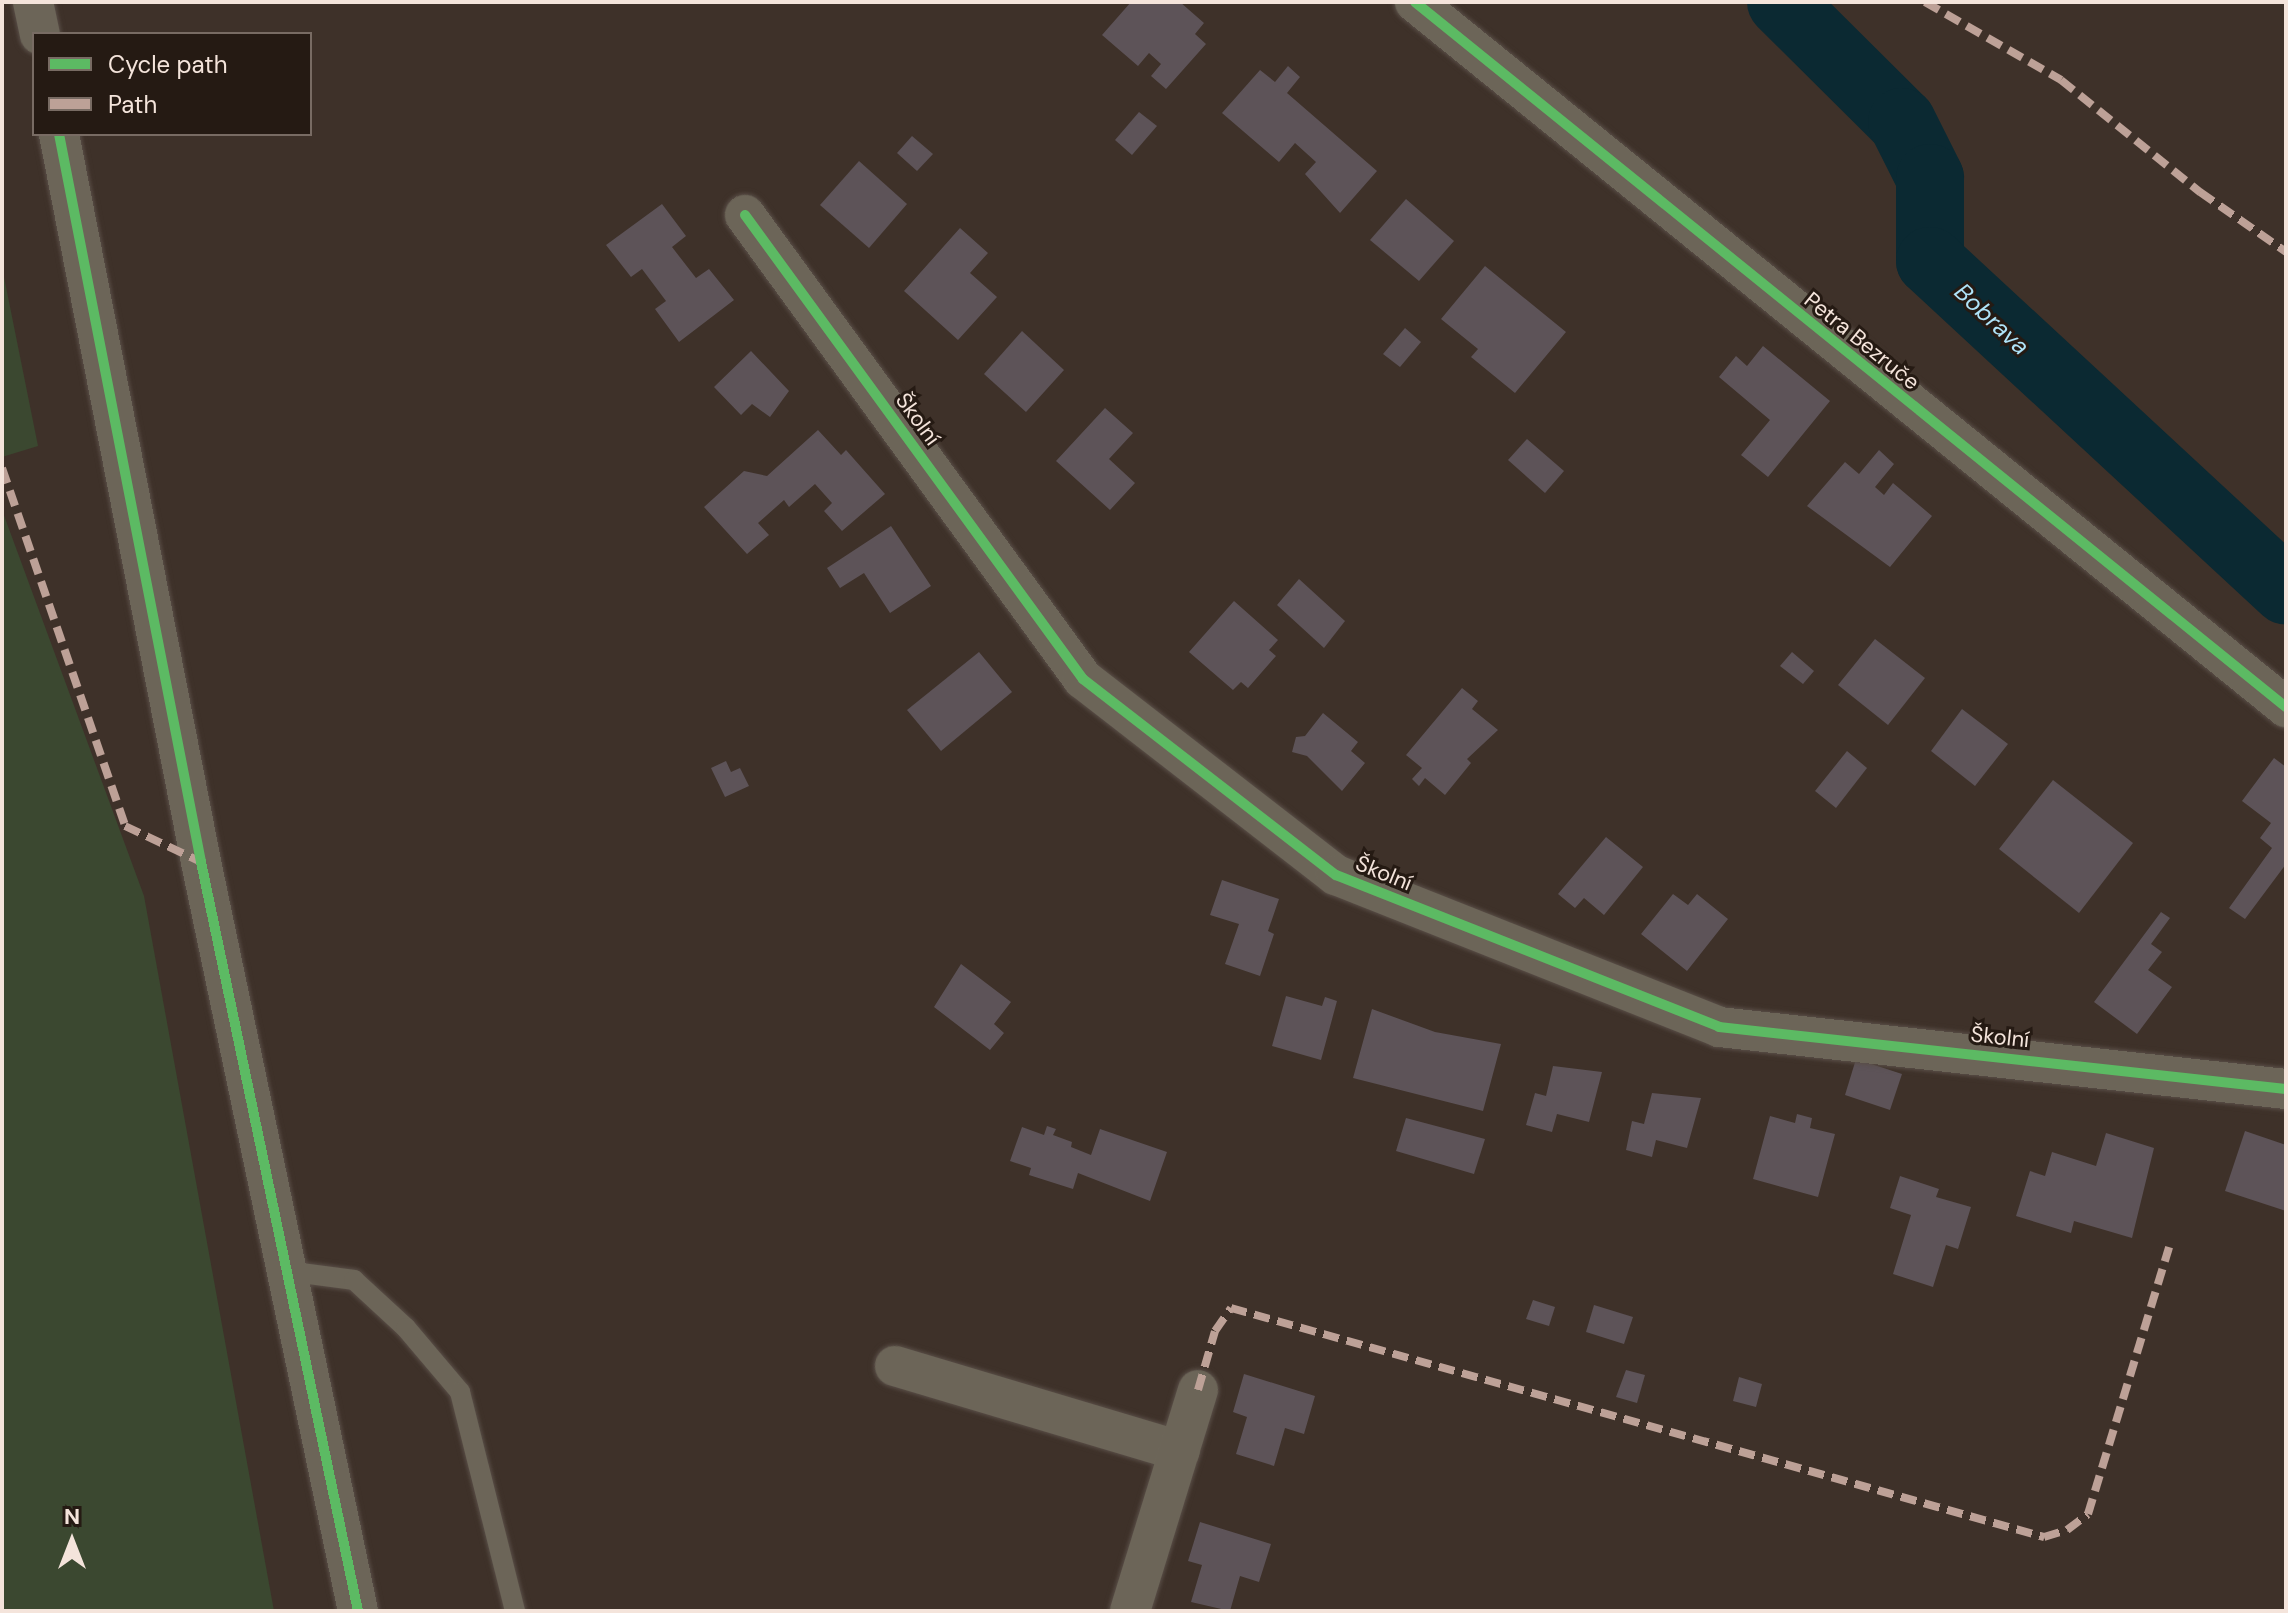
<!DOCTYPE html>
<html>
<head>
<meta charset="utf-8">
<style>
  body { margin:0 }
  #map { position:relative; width:2288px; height:1613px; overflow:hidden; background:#3e3129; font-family:"DM Sans",sans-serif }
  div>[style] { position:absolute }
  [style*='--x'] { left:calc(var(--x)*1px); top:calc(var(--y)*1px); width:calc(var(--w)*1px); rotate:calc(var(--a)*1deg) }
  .green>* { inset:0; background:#3b4830 }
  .river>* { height:68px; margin:-34px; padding:0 34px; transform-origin:34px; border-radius:34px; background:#0b2932 }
  .building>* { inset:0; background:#5d5358 }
  .roads { filter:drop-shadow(0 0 2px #594e47) drop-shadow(0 0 2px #594e47) }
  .service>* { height:20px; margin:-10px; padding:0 10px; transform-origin:10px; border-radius:10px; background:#6c6558 }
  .minor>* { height:40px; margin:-20px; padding:0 20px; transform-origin:20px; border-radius:20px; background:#6c6558 }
  .quiet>* { height:8px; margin-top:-4px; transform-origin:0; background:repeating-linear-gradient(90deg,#bda197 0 16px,transparent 0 24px) }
  .cycleway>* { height:10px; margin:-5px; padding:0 5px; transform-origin:5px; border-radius:5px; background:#5cba63 }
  span { translate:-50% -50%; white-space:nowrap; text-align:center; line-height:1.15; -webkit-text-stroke:6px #251a13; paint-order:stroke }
  .street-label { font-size:22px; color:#f4e4db }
  .water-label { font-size:24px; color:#afe4f9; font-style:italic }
  .frame { position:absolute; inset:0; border:4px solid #f4e4db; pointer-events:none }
  .legend { position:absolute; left:32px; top:32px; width:280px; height:104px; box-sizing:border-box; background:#251a13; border:2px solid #786b63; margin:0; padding:10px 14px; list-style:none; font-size:24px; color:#f4e4db }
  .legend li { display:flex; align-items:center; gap:16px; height:40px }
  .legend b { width:40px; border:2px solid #786b63 }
  .north { position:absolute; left:32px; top:1501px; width:80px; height:80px; -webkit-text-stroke:6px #251a13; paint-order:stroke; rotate:0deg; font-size:22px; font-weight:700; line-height:32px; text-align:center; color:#f4e4db }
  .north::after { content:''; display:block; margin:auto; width:28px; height:36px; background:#f4e4db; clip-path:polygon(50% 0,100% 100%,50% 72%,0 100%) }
</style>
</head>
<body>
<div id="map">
  <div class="green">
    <div style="clip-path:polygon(2px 267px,38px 446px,2px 457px)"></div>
    <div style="clip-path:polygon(2px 510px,144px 896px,274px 1611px,2px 1611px)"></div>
  </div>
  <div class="river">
    <div style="--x:1781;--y:2;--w:170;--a:44.8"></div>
    <div style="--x:1902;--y:122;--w:63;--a:63.4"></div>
    <div style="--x:1930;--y:178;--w:83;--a:90"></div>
    <div style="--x:1930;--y:261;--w:485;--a:42.8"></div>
  </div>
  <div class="building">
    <div style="clip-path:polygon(1131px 2px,1180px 2px,1204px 23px,1195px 34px,1206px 44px,1166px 89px,1151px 76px,1161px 64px,1149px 53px,1138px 66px,1102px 35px)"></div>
    <div style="clip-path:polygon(1288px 66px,1300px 77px,1287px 93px,1377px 171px,1340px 213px,1305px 174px,1316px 162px,1295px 143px,1279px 162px,1222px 113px,1260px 70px,1275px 82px)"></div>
    <div style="clip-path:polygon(1139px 112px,1157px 126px,1132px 155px,1115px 140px)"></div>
    <div style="clip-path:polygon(912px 136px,933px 154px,917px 171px,897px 153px)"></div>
    <div style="clip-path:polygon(859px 161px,907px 204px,869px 248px,820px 205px)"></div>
    <div style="clip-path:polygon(1406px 199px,1454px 241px,1419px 281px,1370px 240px)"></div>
    <div style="clip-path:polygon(662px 204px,686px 236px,672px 247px,696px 278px,709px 269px,734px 300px,679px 342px,655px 309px,666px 301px,642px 269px,631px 277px,606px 245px)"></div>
    <div style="clip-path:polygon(960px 228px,988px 253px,970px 273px,997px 297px,958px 340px,904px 291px)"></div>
    <div style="clip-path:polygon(1485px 266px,1566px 332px,1515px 393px,1471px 357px,1478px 349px,1441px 319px)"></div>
    <div style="clip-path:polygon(1405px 328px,1421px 342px,1400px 367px,1383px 354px)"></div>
    <div style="clip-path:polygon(1022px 331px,1064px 370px,1026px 412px,984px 374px)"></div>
    <div style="clip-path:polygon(1763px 346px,1830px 401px,1768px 477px,1741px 455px,1770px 420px,1719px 377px,1736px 356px,1747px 366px)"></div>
    <div style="clip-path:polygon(751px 351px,789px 391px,770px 417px,752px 404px,741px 415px,714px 387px)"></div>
    <div style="clip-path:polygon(1105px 408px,1133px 433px,1109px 459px,1135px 483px,1110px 510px,1056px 461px)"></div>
    <div style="clip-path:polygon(818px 430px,841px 455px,846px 450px,885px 494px,842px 531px,824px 511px,832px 503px,815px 484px,789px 507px,784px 500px,758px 523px,769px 535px,747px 554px,704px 507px,744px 471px,767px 476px)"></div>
    <div style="clip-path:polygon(1527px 439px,1564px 471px,1545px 493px,1508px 460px)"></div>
    <div style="clip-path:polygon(1879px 450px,1894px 464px,1875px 487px,1884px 495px,1893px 483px,1932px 516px,1890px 567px,1807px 506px,1845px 462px,1859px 474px)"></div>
    <div style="clip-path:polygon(891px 526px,931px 586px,890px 613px,864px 573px,840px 588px,827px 568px)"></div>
    <div style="clip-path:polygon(1299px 579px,1345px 621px,1324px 648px,1277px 605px)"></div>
    <div style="clip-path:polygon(1234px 601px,1278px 640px,1269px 650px,1276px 656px,1248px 688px,1241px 682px,1233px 690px,1189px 652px)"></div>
    <div style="clip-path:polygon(1875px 639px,1925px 678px,1888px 725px,1838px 685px)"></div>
    <div style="clip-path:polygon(979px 652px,1012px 692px,941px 751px,907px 710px)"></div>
    <div style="clip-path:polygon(1792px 652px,1814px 671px,1803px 684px,1780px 666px)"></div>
    <div style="clip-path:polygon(1462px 688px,1478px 701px,1472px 709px,1498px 730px,1467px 759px,1471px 763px,1445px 795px,1425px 778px,1419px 786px,1412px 779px,1422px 768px,1406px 755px)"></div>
    <div style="clip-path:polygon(1962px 709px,2008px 744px,1975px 786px,1931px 751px)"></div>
    <div style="clip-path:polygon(1323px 713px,1358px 742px,1351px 751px,1365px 763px,1342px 791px,1307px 756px,1292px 752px,1296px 737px,1305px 736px)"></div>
    <div style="clip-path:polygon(1847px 751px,1867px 768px,1836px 808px,1815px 791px)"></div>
    <div style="clip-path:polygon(2274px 758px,2286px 767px,2286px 864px,2245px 919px,2229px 908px,2272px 848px,2260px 838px,2271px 823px,2242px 801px)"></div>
    <div style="clip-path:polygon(726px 761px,731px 772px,740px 768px,749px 786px,725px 797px,711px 768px)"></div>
    <div style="clip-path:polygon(2053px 780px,2133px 843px,2079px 913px,1999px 849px)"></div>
    <div style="clip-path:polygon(1606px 837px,1643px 867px,1604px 915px,1584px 898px,1575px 908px,1558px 894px)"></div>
    <div style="clip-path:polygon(1222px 880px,1279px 899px,1268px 931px,1274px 934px,1260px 976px,1225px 964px,1239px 924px,1210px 915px)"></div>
    <div style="clip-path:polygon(1673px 894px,1688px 905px,1697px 894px,1728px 919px,1687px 971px,1641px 934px)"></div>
    <div style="clip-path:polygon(2161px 912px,2170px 918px,2151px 944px,2162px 952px,2148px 970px,2172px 987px,2137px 1034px,2094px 1002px)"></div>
    <div style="clip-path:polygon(961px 964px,1011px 1002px,994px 1024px,1004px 1033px,990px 1050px,934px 1007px)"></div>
    <div style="clip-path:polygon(1286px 996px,1322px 1006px,1325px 997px,1337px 1001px,1321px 1060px,1272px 1046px)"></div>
    <div style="clip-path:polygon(1372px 1009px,1435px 1032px,1501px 1044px,1483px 1111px,1353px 1078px)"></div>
    <div style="clip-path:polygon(1856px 1059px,1902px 1074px,1890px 1110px,1845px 1095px)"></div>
    <div style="clip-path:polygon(1553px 1066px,1602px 1072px,1589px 1122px,1557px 1114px,1552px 1132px,1526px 1125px,1535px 1093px,1546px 1096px)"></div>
    <div style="clip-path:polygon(1652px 1093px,1701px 1098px,1687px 1148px,1656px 1140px,1652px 1157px,1626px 1150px,1632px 1121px,1644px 1124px)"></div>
    <div style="clip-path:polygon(1797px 1114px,1812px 1118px,1810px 1128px,1835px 1134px,1818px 1197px,1753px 1179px,1770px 1116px,1795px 1123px)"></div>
    <div style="clip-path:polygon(1406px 1118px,1485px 1139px,1474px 1174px,1396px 1151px)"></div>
    <div style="clip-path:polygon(1047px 1126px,1056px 1129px,1053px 1135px,1072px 1142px,1071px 1147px,1091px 1155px,1100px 1129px,1167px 1152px,1150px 1201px,1078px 1173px,1073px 1189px,1029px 1175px,1031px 1168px,1010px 1161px,1022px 1127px,1044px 1135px)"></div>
    <div style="clip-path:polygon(2245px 1131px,2286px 1145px,2286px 1211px,2225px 1191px)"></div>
    <div style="clip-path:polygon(2106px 1133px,2154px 1148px,2132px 1238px,2074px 1221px,2071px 1233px,2016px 1216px,2030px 1171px,2045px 1176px,2052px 1152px,2096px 1166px)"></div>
    <div style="clip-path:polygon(1900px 1176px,1939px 1189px,1936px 1197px,1971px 1207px,1958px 1249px,1946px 1245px,1933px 1287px,1893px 1274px,1911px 1215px,1890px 1208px)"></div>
    <div style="clip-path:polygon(1533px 1300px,1555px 1307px,1549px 1326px,1526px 1319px)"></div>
    <div style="clip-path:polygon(1594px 1305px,1633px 1317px,1624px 1344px,1586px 1332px)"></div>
    <div style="clip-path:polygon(1626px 1370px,1645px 1375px,1637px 1403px,1616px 1397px)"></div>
    <div style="clip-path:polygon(1244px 1374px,1315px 1396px,1304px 1434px,1285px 1428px,1274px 1466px,1236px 1454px,1247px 1417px,1233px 1412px)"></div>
    <div style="clip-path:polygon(1739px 1377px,1762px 1384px,1756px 1407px,1733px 1401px)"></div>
    <div style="clip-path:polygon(1200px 1522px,1271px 1544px,1259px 1582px,1240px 1576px,1230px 1611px,1191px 1602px,1202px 1565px,1188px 1561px)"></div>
  </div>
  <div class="roads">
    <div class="service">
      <div style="--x:286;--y:1271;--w:69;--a:7.5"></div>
      <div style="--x:354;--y:1280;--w:71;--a:42.7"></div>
      <div style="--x:406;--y:1328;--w:84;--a:49.8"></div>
      <div style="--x:460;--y:1392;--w:226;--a:75.9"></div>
    </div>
    <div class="minor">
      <div style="--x:33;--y:2;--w:33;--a:78"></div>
      <div style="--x:1415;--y:2;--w:1121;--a:38.99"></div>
      <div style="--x:59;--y:134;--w:742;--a:78.96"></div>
      <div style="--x:201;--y:862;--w:765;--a:78.16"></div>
      <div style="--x:745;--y:215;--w:574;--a:53.93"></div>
      <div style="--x:1083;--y:679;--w:320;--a:37.8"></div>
      <div style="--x:1336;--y:875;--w:412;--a:21.6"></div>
      <div style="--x:1719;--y:1027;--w:570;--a:6.24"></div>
      <div style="--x:895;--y:1366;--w:297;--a:16.6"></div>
      <div style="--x:1130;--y:1611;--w:231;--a:-72.9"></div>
    </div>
  </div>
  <div class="quiet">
    <div style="--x:1925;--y:2;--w:157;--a:29.8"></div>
    <div style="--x:2061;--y:80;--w:179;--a:38.9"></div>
    <div style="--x:2200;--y:192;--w:105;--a:34.9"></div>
    <div style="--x:2;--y:468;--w:379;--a:71"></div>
    <div style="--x:125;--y:826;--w:84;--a:25.3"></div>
    <div style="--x:1198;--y:1390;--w:61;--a:-73.9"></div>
    <div style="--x:1215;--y:1331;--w:28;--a:-55"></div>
    <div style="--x:1231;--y:1308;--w:845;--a:15.73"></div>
    <div style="--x:2044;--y:1537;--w:24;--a:-17"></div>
    <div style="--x:2067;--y:1530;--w:26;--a:-37"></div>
    <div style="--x:2088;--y:1514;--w:279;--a:-73.1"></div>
  </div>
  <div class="cycleway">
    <div style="--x:1415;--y:2;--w:1121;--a:38.99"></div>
    <div style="--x:59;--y:134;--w:742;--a:78.96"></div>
    <div style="--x:201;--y:862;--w:765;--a:78.16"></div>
    <div style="--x:745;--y:215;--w:574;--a:53.93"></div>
    <div style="--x:1083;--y:679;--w:320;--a:37.8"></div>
    <div style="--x:1336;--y:875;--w:412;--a:21.6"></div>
    <div style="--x:1719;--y:1027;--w:570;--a:6.24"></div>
  </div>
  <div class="street-label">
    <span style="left:1862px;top:341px;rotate:39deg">Petra Bezruče</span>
    <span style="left:918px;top:419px;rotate:54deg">Školní</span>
    <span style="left:1384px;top:873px;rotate:22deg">Školní</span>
    <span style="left:2000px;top:1037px;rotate:6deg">Školní</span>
  </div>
  <div class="water-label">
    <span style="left:1992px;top:319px;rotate:43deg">Bobrava</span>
  </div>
  <div class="frame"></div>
  <ul class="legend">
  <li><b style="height:10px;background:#5cba63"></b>Cycle path</li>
  <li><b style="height:10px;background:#bda197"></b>Path</li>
  </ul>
  <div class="north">N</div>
</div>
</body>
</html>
